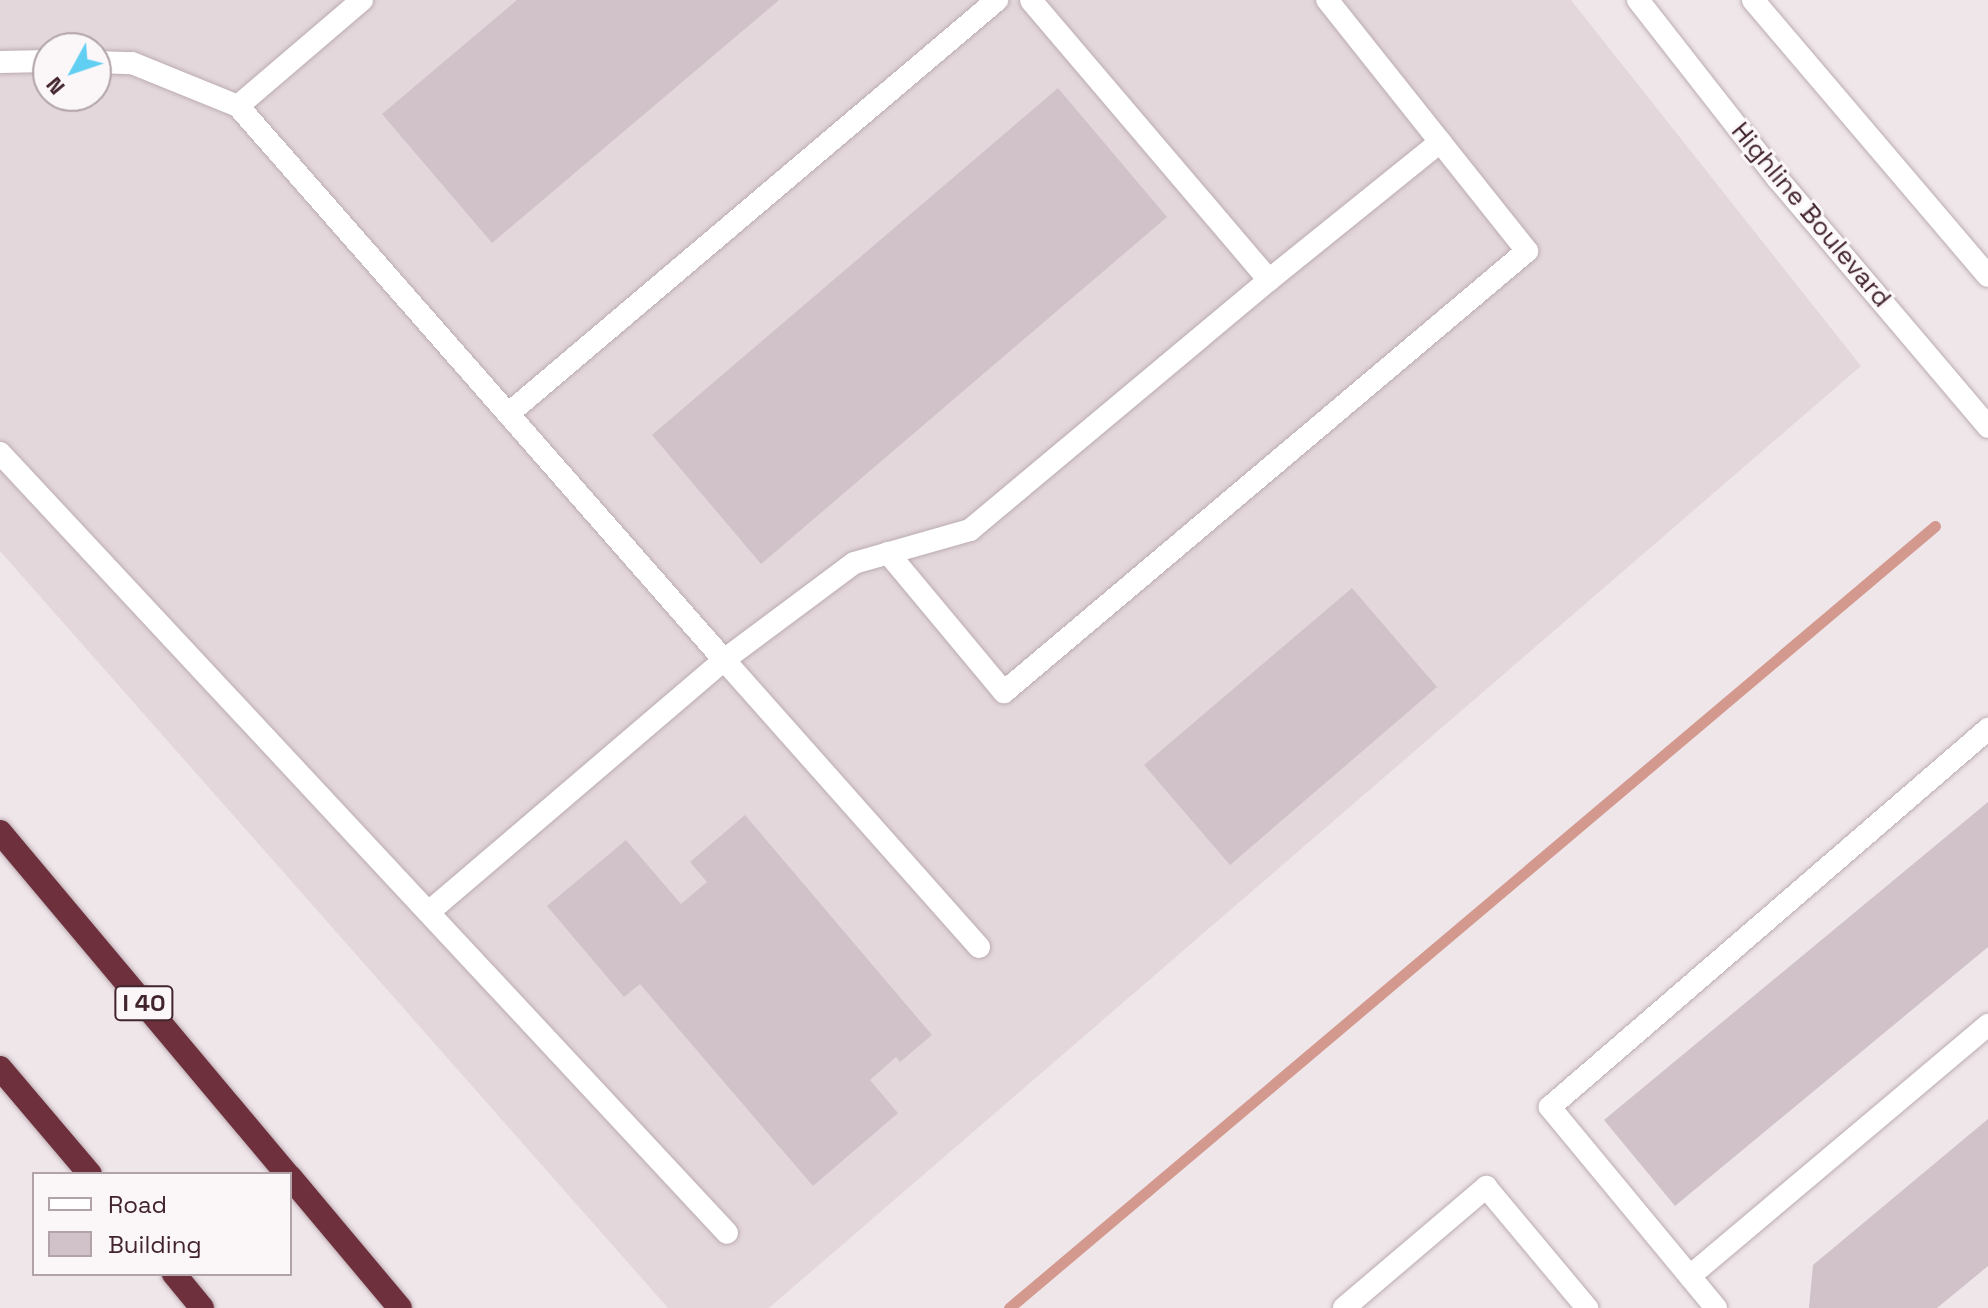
<!DOCTYPE html>
<html>
<head>
<meta charset="utf-8">
<style>
  body { margin:0 }
  #map { position:relative; width:1988px; height:1308px; overflow:hidden; background:#efe6ea; font-family:"Space Grotesk",sans-serif }
  div>[style] { position:absolute }
  [style*='--x'] { left:calc(var(--x)*1px); top:calc(var(--y)*1px); width:calc(var(--w)*1px); rotate:calc(var(--a)*1deg) }
  .built>* { inset:0; background:#e3d7dc }
  .stream>* { height:11px; margin:-5.5px; padding:0 5.5px; transform-origin:5.5px; border-radius:5.5px; background:#d3998f }
  .building>* { inset:0; background:#d0c2c8 }
  .roads { filter:drop-shadow(0 0 2px #bbacb1) drop-shadow(0 0 2px #bbacb1) }
  .service>* { height:22px; margin:-11px; padding:0 11px; transform-origin:11px; border-radius:11px; background:#fff }
  .tertiary>* { height:22px; margin:-11px; padding:0 11px; transform-origin:11px; border-radius:11px; background:#fff }
  .motorway>* { height:24px; margin:-12px; padding:0 12px; transform-origin:12px; border-radius:12px; background:#6e303d }
  span { translate:-50% -50%; white-space:nowrap; text-align:center; line-height:1.15; -webkit-text-stroke:6px #fbf7f9; paint-order:stroke }
  .shield-label span { padding:2px 6px; background:#fbf7f9; border:2px solid; border-radius:6px; -webkit-text-stroke-width:0 }
  .shield-label { font-size:24px; color:#42242c; font-weight:700 }
  .street-label { font-size:26px; color:#42242c }
  .legend { position:absolute; left:32px; top:1172px; width:260px; height:104px; box-sizing:border-box; background:#fbf7f9; border:2px solid #b1a3a7; margin:0; padding:10px 14px; list-style:none; font-size:24px; color:#42242c }
  .legend li { display:flex; align-items:center; gap:16px; height:40px }
  .legend b { width:40px; border:2px solid #b1a3a7 }
  .north { position:absolute; left:32px; top:32px; width:80px; height:80px; box-sizing:border-box; background:#fbf7f9; border:2px solid #b1a3a7; border-radius:50%; rotate:230deg; font-size:22px; font-weight:700; line-height:32px; text-align:center; color:#42242c }
  .north::after { content:''; display:block; margin:auto; width:28px; height:36px; background:#61cff2; clip-path:polygon(50% 0,100% 100%,50% 72%,0 100%) }
</style>
</head>
<body>
<div id="map">
  <div class="built">
    <div style="clip-path:polygon(evenodd,0 0,1571px 0,1861px 366px,769px 1308px,668px 1308px,0 551px,0 0,48px 48px,96px 48px,96px 96px,48px 96px,48px 48px)"></div>
  </div>
  <div class="stream">
    <div style="--x:1009;--y:1308;--w:1212;--a:-40.18"></div>
  </div>
  <div class="building">
    <div style="clip-path:polygon(517px 0,779px 0,492px 243px,382px 114px)"></div>
    <div style="clip-path:polygon(1058px 88px,1167px 217px,761px 564px,652px 435px)"></div>
    <div style="clip-path:polygon(1352px 588px,1437px 687px,1230px 865px,1144px 765px)"></div>
    <div style="clip-path:polygon(1988px 802px,1988px 947px,1675px 1206px,1604px 1120px)"></div>
    <div style="clip-path:polygon(745px 815px,932px 1035px,900px 1062px,896px 1057px,870px 1080px,898px 1113px,813px 1186px,640px 984px,624px 997px,547px 906px,626px 840px,681px 904px,707px 882px,690px 862px)"></div>
    <div style="clip-path:polygon(1988px 1119px,1988px 1266px,1937px 1308px,1809px 1308px,1813px 1265px)"></div>
  </div>
  <div class="roads">
    <div class="service">
      <div style="--x:0;--y:62;--w:48;--a:-1.2"></div>
      <div style="--x:96;--y:62;--w:36;--a:2"></div>
      <div style="--x:132;--y:63;--w:114;--a:22.1"></div>
      <div style="--x:238;--y:106;--w:737;--a:48.74"></div>
      <div style="--x:724;--y:660;--w:388;--a:139.5"></div>
      <div style="--x:238;--y:106;--w:163;--a:-40.5"></div>
      <div style="--x:1269;--y:280;--w:220;--a:-38.9"></div>
      <div style="--x:508;--y:414;--w:641;--a:-40.25"></div>
      <div style="--x:0;--y:453;--w:1066;--a:47.01"></div>
      <div style="--x:888;--y:553;--w:181;--a:50.2"></div>
      <div style="--x:1004;--y:692;--w:684;--a:-40.14"></div>
      <div style="--x:1527;--y:251;--w:321;--a:-128.5"></div>
      <div style="--x:979;--y:947;--w:384;--a:-131.6"></div>
      <div style="--x:724;--y:660;--w:162;--a:-36.7"></div>
      <div style="--x:854;--y:563;--w:121;--a:-15.9"></div>
      <div style="--x:970;--y:530;--w:390;--a:-39.9"></div>
      <div style="--x:1269;--y:280;--w:367;--a:-130.4"></div>
      <div style="--x:1690;--y:1276;--w:390;--a:-40.1"></div>
      <div style="--x:1344;--y:1308;--w:187;--a:-40.4"></div>
      <div style="--x:1486;--y:1187;--w:158;--a:50.1"></div>
      <div style="--x:1716;--y:1308;--w:261;--a:-129.6"></div>
      <div style="--x:1550;--y:1107;--w:579;--a:-40.79"></div>
    </div>
    <div class="tertiary">
      <div style="--x:1638;--y:0;--w:227;--a:52"></div>
      <div style="--x:1778;--y:179;--w:325;--a:49.7"></div>
      <div style="--x:1753;--y:0;--w:362;--a:49.6"></div>
    </div>
    <div class="motorway">
      <div style="--x:0;--y:832;--w:446;--a:50"></div>
      <div style="--x:0;--y:1068;--w:139;--a:49.7"></div>
      <div style="--x:290;--y:1177;--w:171;--a:50"></div>
      <div style="--x:174;--y:1274;--w:44;--a:50.5"></div>
    </div>
  </div>
  <div class="shield-label">
    <span style="left:144px;top:1003px">I 40</span>
  </div>
  <div class="street-label">
    <span style="left:1811px;top:215px;rotate:50deg">Highline Boulevard</span>
  </div>
  <ul class="legend">
  <li><b style="height:10px;background:#fff"></b>Road</li>
  <li><b style="height:22px;background:#d0c2c8"></b>Building</li>
  </ul>
  <div class="north">N</div>
</div>
</body>
</html>
